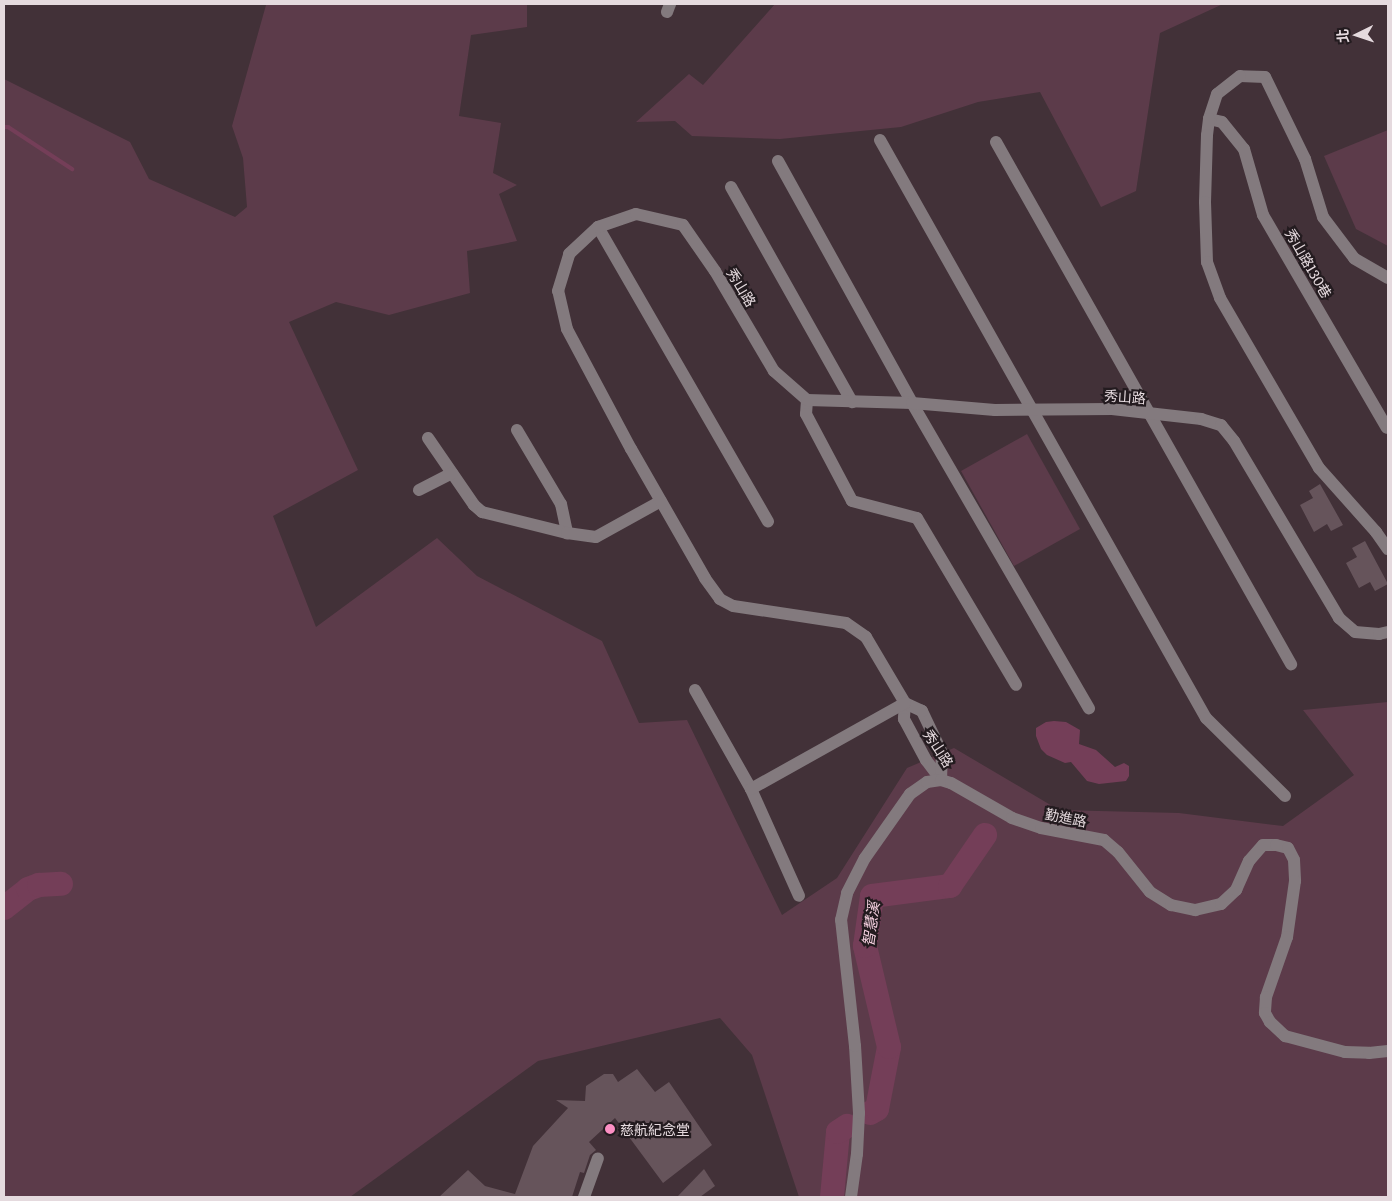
<!DOCTYPE html>
<html>
<head>
<meta charset="utf-8">
<style>
  body { margin:0 }
  #map { position:relative; width:1392px; height:1201px; overflow:hidden; background:#423138; font-family:Literata,"Noto Sans TC",serif }
  div>[style] { position:absolute }
  [style*='--x'] { left:calc(var(--x)*1px); top:calc(var(--y)*1px); width:calc(var(--w)*1px); rotate:calc(var(--a)*1deg) }
  .green>* { inset:0; background:#5c3b4a }
  .water>* { inset:0; background:#743e58 }
  .stream>* { height:4px; margin:-2px; padding:0 2px; transform-origin:2px; border-radius:2px; background:#743e58 }
  .river>* { height:24px; margin:-12px; padding:0 12px; transform-origin:12px; border-radius:12px; background:#743e58 }
  .building>* { inset:0; background:#66545b }
  .minor>* { height:12px; margin:-6px; padding:0 6px; transform-origin:6px; border-radius:6px; background:#837a7e }
  .dots>* { width:14px; height:14px; translate:-50% -50%; box-sizing:border-box; border:2px solid #231b1f; border-radius:50% }
  span { translate:-50% -50%; white-space:nowrap; text-align:center; line-height:1.15; -webkit-text-stroke:4.5px #231b1f; paint-order:stroke }
  .street-label { font-size:14px; color:#e5dade }
  .poi-label { font-size:14px; color:#e5dade }
  .left { translate:0 -50%; text-align:left }
  .water-label { font-size:15px; color:#f5d1e0; font-style:italic }
  .frame { position:absolute; inset:0; border:5px solid #e5dade; pointer-events:none }
  .north { position:absolute; left:1332px; top:10px; width:50px; height:50px; -webkit-text-stroke:4px #231b1f; paint-order:stroke; rotate:266deg; font-size:14px; font-weight:700; line-height:20px; text-align:center; color:#e5dade }
  .north::after { content:''; display:block; margin:auto; width:18px; height:22px; background:#e5dade; clip-path:polygon(50% 0,100% 100%,50% 72%,0 100%) }
</style>
</head>
<body>
<div id="map">
  <div class="green">
    <div style="clip-path:polygon(263px 4px,527px 4px,527px 27px,471px 35px,459px 116px,501px 123px,493px 173px,517px 185px,499px 194px,517px 241px,467px 251px,470px 293px,389px 315px,336px 302px,289px 322px,358px 470px,273px 516px,316px 627px,437px 538px,477px 576px,602px 641px,639px 723px,687px 720px,782px 915px,837px 878px,907px 768px,954px 748px,1059px 810px,1179px 813px,1283px 826px,1354px 775px,1303px 710px,1388px 702px,1388px 1197px,799px 1197px,752px 1055px,720px 1018px,538px 1061px,350px 1197px,4px 1197px,4px 79px,130px 142px,149px 179px,235px 217px,247px 207px,243px 158px,232px 126px,266px 5px)"></div>
    <div style="clip-path:polygon(775px 4px,1223px 4px,1160px 33px,1136px 191px,1101px 207px,1040px 92px,978px 102px,901px 127px,780px 139px,692px 136px,675px 121px,636px 122px,689px 74px,703px 85px)"></div>
    <div style="clip-path:polygon(1388px 130px,1388px 246px,1356px 229px,1324px 156px)"></div>
    <div style="clip-path:polygon(1027px 434px,1080px 529px,1014px 566px,961px 471px)"></div>
  </div>
  <div class="water">
    <div style="clip-path:polygon(1054px 721px,1066px 722px,1080px 730px,1079px 744px,1096px 750px,1115px 767px,1124px 763px,1129px 766px,1129px 776px,1126px 781px,1099px 784px,1087px 781px,1071px 762px,1065px 763px,1047px 755px,1041px 749px,1036px 736px,1036px 728px,1046px 722px)"></div>
  </div>
  <div class="stream">
    <div style="--x:4;--y:127;--w:4;--a:0"></div>
    <div style="--x:8;--y:127;--w:77;--a:33.3"></div>
  </div>
  <div class="river">
    <div style="--x:4;--y:908;--w:31;--a:-38"></div>
    <div style="--x:28;--y:889;--w:12;--a:-20"></div>
    <div style="--x:39;--y:885;--w:22;--a:-3"></div>
    <div style="--x:870;--y:1113;--w:8;--a:-30"></div>
    <div style="--x:877;--y:1109;--w:63;--a:-79"></div>
    <div style="--x:889;--y:1047;--w:104;--a:-103.4"></div>
    <div style="--x:865;--y:946;--w:50;--a:-82"></div>
    <div style="--x:872;--y:896;--w:79;--a:-7.3"></div>
    <div style="--x:950;--y:886;--w:62;--a:-55.5"></div>
    <div style="--x:832;--y:1197;--w:65;--a:-84.7"></div>
    <div style="--x:838;--y:1132;--w:11;--a:-34"></div>
  </div>
  <div class="building">
    <div style="clip-path:polygon(1320px 484px,1343px 525px,1331px 531px,1327px 524px,1314px 532px,1300px 505px,1313px 498px,1309px 491px)"></div>
    <div style="clip-path:polygon(1365px 541px,1388px 584px,1375px 591px,1370px 582px,1359px 588px,1346px 563px,1357px 557px,1352px 548px)"></div>
    <div style="clip-path:polygon(637px 1069px,655px 1092px,669px 1082px,712px 1145px,663px 1183px,615px 1118px,589px 1142px,596px 1150px,590px 1155px,584px 1173px,580px 1172px,572px 1197px,439px 1197px,468px 1170px,485px 1186px,515px 1194px,533px 1146px,568px 1108px,556px 1100px,585px 1101px,586px 1086px,604px 1074px,613px 1074px,618px 1082px)"></div>
    <div style="clip-path:polygon(704px 1169px,715px 1186px,700px 1197px,677px 1197px)"></div>
  </div>
  <div class="minor">
    <div style="--x:667;--y:12;--w:9;--a:-69"></div>
    <div style="--x:1209;--y:119;--w:13;--a:13"></div>
    <div style="--x:1222;--y:122;--w:35;--a:51"></div>
    <div style="--x:1244;--y:149;--w:69;--a:73.9"></div>
    <div style="--x:1263;--y:215;--w:246;--a:59.8"></div>
    <div style="--x:880;--y:140;--w:664;--a:60.58"></div>
    <div style="--x:1206;--y:718;--w:111;--a:44.6"></div>
    <div style="--x:996;--y:142;--w:600;--a:60.53"></div>
    <div style="--x:778;--y:161;--w:277;--a:61"></div>
    <div style="--x:912;--y:403;--w:353;--a:59.9"></div>
    <div style="--x:731;--y:187;--w:247;--a:60.6"></div>
    <div style="--x:598;--y:227;--w:340;--a:60"></div>
    <div style="--x:1388;--y:278;--w:39;--a:-150"></div>
    <div style="--x:1354;--y:258;--w:51;--a:-127.1"></div>
    <div style="--x:1323;--y:217;--w:61;--a:-107.2"></div>
    <div style="--x:1305;--y:159;--w:91;--a:-116"></div>
    <div style="--x:1265;--y:77;--w:25;--a:-178"></div>
    <div style="--x:1240;--y:76;--w:29;--a:142"></div>
    <div style="--x:1217;--y:94;--w:26;--a:108"></div>
    <div style="--x:1209;--y:119;--w:16;--a:97"></div>
    <div style="--x:1207;--y:135;--w:67;--a:91.7"></div>
    <div style="--x:1205;--y:202;--w:60;--a:88.1"></div>
    <div style="--x:1207;--y:262;--w:38;--a:70"></div>
    <div style="--x:1220;--y:298;--w:197;--a:59.8"></div>
    <div style="--x:1319;--y:468;--w:86;--a:48.3"></div>
    <div style="--x:1376;--y:532;--w:21;--a:55"></div>
    <div style="--x:807;--y:400;--w:14;--a:94"></div>
    <div style="--x:806;--y:414;--w:98;--a:62.1"></div>
    <div style="--x:852;--y:501;--w:67;--a:14.7"></div>
    <div style="--x:917;--y:518;--w:194;--a:59.3"></div>
    <div style="--x:517;--y:430;--w:86;--a:59.3"></div>
    <div style="--x:561;--y:504;--w:30;--a:78"></div>
    <div style="--x:428;--y:438;--w:81;--a:55.5"></div>
    <div style="--x:474;--y:505;--w:11;--a:41"></div>
    <div style="--x:482;--y:512;--w:88;--a:13.9"></div>
    <div style="--x:567;--y:533;--w:29;--a:8"></div>
    <div style="--x:596;--y:537;--w:74;--a:-29"></div>
    <div style="--x:419;--y:490;--w:37;--a:-27"></div>
    <div style="--x:695;--y:690;--w:114;--a:60.5"></div>
    <div style="--x:751;--y:789;--w:117;--a:65.8"></div>
    <div style="--x:905;--y:703;--w:16;--a:94"></div>
    <div style="--x:904;--y:719;--w:47;--a:61.8"></div>
    <div style="--x:926;--y:760;--w:25;--a:53"></div>
    <div style="--x:941;--y:780;--w:27;--a:-88"></div>
    <div style="--x:942;--y:753;--w:47;--a:-115.5"></div>
    <div style="--x:922;--y:711;--w:19;--a:-155"></div>
    <div style="--x:905;--y:703;--w:77;--a:-120.6"></div>
    <div style="--x:866;--y:637;--w:24;--a:-145"></div>
    <div style="--x:846;--y:623;--w:114;--a:-171.4"></div>
    <div style="--x:733;--y:606;--w:15;--a:-152"></div>
    <div style="--x:720;--y:599;--w:26;--a:-126"></div>
    <div style="--x:705;--y:578;--w:149;--a:-119.8"></div>
    <div style="--x:631;--y:449;--w:136;--a:-118.1"></div>
    <div style="--x:567;--y:329;--w:39;--a:-103"></div>
    <div style="--x:558;--y:291;--w:39;--a:-73"></div>
    <div style="--x:569;--y:254;--w:40;--a:-43"></div>
    <div style="--x:598;--y:227;--w:40;--a:-18.9"></div>
    <div style="--x:636;--y:214;--w:48;--a:13.2"></div>
    <div style="--x:683;--y:225;--w:56;--a:55.2"></div>
    <div style="--x:715;--y:271;--w:116;--a:59.5"></div>
    <div style="--x:774;--y:371;--w:44;--a:41.3"></div>
    <div style="--x:807;--y:400;--w:105;--a:1.6"></div>
    <div style="--x:912;--y:403;--w:83;--a:4.8"></div>
    <div style="--x:995;--y:410;--w:117;--a:-0.5"></div>
    <div style="--x:1112;--y:409;--w:90;--a:6.4"></div>
    <div style="--x:1201;--y:419;--w:21;--a:17"></div>
    <div style="--x:1221;--y:425;--w:21;--a:51"></div>
    <div style="--x:1234;--y:441;--w:206;--a:59.3"></div>
    <div style="--x:1339;--y:618;--w:21;--a:41"></div>
    <div style="--x:1355;--y:632;--w:24;--a:5"></div>
    <div style="--x:1379;--y:634;--w:9;--a:-13"></div>
    <div style="--x:751;--y:789;--w:176;--a:-29.2"></div>
    <div style="--x:584;--y:1197;--w:41;--a:-70.3"></div>
    <div style="--x:851;--y:1197;--w:43;--a:-82.1"></div>
    <div style="--x:857;--y:1154;--w:41;--a:-87.2"></div>
    <div style="--x:859;--y:1113;--w:67;--a:-93.4"></div>
    <div style="--x:855;--y:1046;--w:127;--a:-96.3"></div>
    <div style="--x:841;--y:920;--w:28;--a:-77"></div>
    <div style="--x:847;--y:893;--w:39;--a:-63"></div>
    <div style="--x:865;--y:858;--w:78;--a:-54.9"></div>
    <div style="--x:910;--y:794;--w:21;--a:-35"></div>
    <div style="--x:927;--y:782;--w:14;--a:-8"></div>
    <div style="--x:941;--y:780;--w:10;--a:17"></div>
    <div style="--x:951;--y:783;--w:70;--a:29.8"></div>
    <div style="--x:1012;--y:818;--w:31;--a:19"></div>
    <div style="--x:1041;--y:828;--w:64;--a:10.8"></div>
    <div style="--x:1104;--y:840;--w:18;--a:41"></div>
    <div style="--x:1118;--y:852;--w:51;--a:51.3"></div>
    <div style="--x:1150;--y:892;--w:25;--a:32"></div>
    <div style="--x:1171;--y:905;--w:25;--a:12"></div>
    <div style="--x:1195;--y:910;--w:27;--a:-13"></div>
    <div style="--x:1221;--y:904;--w:21;--a:-43"></div>
    <div style="--x:1236;--y:890;--w:32;--a:-66"></div>
    <div style="--x:1249;--y:861;--w:21;--a:-49"></div>
    <div style="--x:1263;--y:845;--w:13;--a:0"></div>
    <div style="--x:1276;--y:845;--w:12;--a:14"></div>
    <div style="--x:1288;--y:848;--w:13;--a:63"></div>
    <div style="--x:1294;--y:860;--w:21;--a:87"></div>
    <div style="--x:1295;--y:881;--w:57;--a:98.1"></div>
    <div style="--x:1287;--y:937;--w:64;--a:109.3"></div>
    <div style="--x:1266;--y:997;--w:16;--a:94"></div>
    <div style="--x:1265;--y:1013;--w:10;--a:61"></div>
    <div style="--x:1270;--y:1022;--w:21;--a:43"></div>
    <div style="--x:1285;--y:1036;--w:62;--a:14.9"></div>
    <div style="--x:1345;--y:1052;--w:24;--a:2"></div>
    <div style="--x:1369;--y:1053;--w:19;--a:-6"></div>
  </div>
  <div class="dots">
    <div style="left:610px;top:1129px;background:#fc8fc3"></div>
  </div>
  <div class="street-label">
    <span style="left:1309px;top:263px;rotate:60deg">秀山路130巷</span>
    <span style="left:742px;top:287px;rotate:59deg">秀山路</span>
    <span style="left:1125px;top:396px;rotate:4deg">秀山路</span>
    <span style="left:939px;top:748px;rotate:57deg">秀山路</span>
    <span style="left:1066px;top:817px;rotate:11deg">勤進路</span>
  </div>
  <div class="poi-label">
    <span class="left" style="left:620px;top:1129px">慈航紀念堂</span>
  </div>
  <div class="water-label">
    <span style="left:870px;top:924px;rotate:-82deg">智慧溪</span>
  </div>
  <div class="frame"></div>
  <div class="north">北</div>
</div>
</body>
</html>
